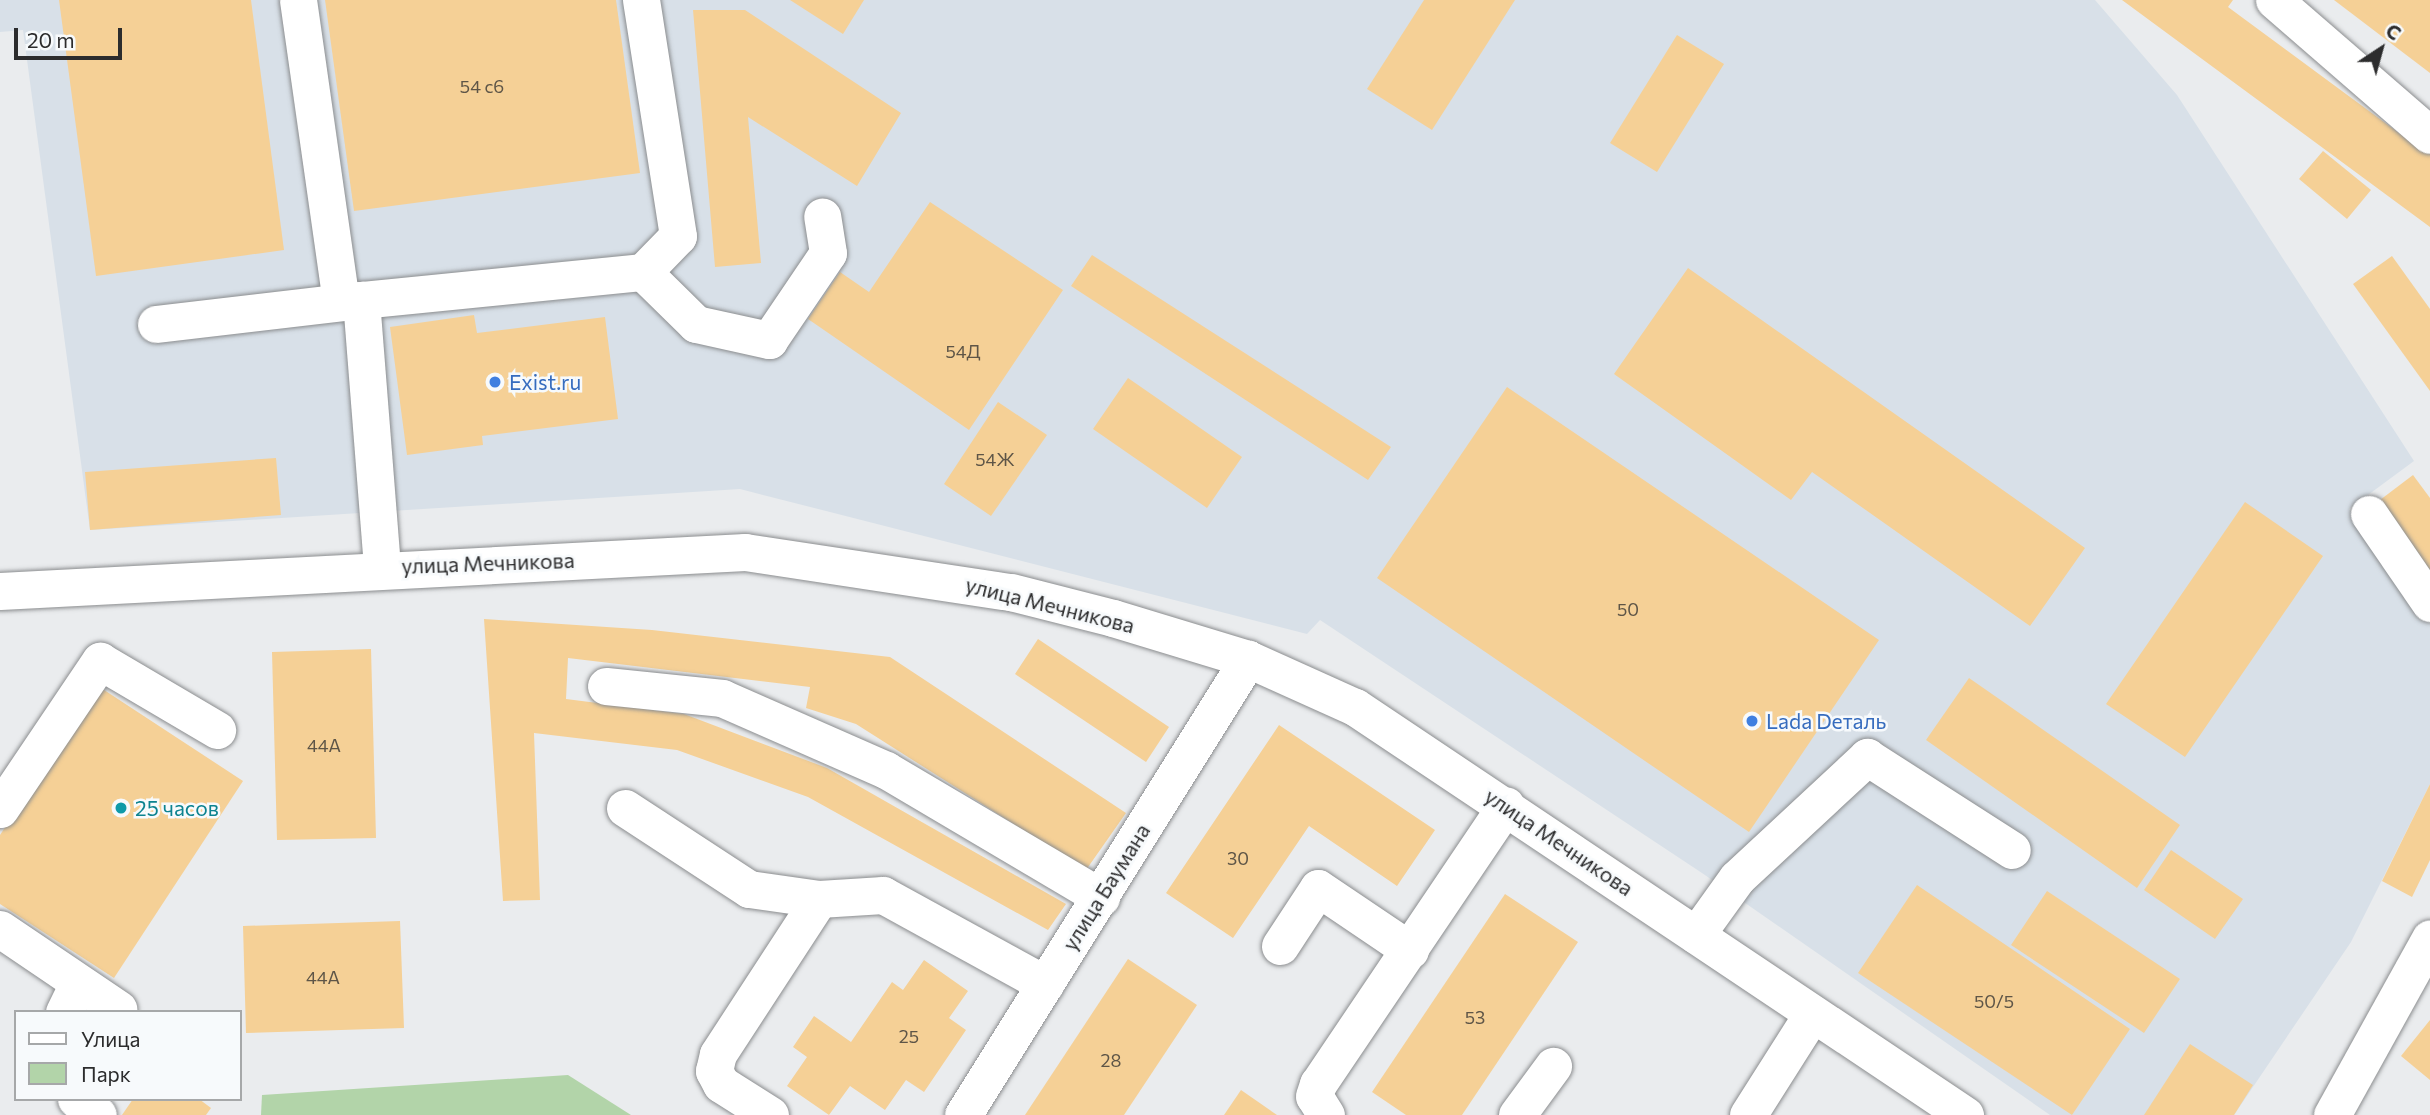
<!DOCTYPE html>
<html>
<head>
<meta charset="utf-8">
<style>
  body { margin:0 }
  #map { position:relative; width:2430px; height:1115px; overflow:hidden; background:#eaecee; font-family:Commissioner,sans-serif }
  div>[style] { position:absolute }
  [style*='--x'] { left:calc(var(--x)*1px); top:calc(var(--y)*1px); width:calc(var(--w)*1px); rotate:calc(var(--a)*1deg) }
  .built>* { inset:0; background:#d8e0e8 }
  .green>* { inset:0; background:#b2d4a9 }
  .building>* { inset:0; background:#f5d096 }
  .roads { filter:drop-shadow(0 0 2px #8b8d8f) drop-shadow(0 0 2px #8b8d8f) }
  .minor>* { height:37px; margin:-18.5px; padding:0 18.5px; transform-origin:18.5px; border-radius:18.5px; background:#fff }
  .dots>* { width:19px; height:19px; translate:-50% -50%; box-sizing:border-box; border:4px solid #f7fafc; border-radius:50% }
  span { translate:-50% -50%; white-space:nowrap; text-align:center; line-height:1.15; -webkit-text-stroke:5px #f7fafc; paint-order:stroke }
  .number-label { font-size:18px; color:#5e5547 }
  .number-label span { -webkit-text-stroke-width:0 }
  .shop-label { font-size:21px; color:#366cbe }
  .left { translate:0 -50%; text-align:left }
  .street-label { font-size:21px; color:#2c2c2d }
  .culture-label { font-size:21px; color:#0d838f }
  .legend { position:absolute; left:14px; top:1010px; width:228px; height:91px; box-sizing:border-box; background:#f7fafc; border:2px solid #a6a8a9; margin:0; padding:9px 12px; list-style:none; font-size:21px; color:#2c2c2d }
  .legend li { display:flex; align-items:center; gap:14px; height:35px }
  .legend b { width:35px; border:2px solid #a6a8a9 }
  .north { position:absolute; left:2346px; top:14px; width:70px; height:70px; -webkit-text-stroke:5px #f7fafc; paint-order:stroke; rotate:36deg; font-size:19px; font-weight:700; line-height:28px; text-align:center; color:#2c2c2d }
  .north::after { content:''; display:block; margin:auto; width:24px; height:32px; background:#2c2c2d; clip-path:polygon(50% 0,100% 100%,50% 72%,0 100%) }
  .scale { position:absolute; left:14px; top:28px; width:108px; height:32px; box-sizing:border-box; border:4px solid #2c2c2d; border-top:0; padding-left:9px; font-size:21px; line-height:24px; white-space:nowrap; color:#2c2c2d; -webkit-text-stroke:5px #f7fafc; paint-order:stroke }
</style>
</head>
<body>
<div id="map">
  <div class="built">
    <div style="clip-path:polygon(0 0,2095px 0,2177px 95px,2414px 461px,2349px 509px,2430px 624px,2430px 784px,2351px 942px,2234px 1115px,2050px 1115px,1702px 873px,1320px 620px,1307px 634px,740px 489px,90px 530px,23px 30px,0 32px)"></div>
  </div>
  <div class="green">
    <div style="clip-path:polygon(568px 1075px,631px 1115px,261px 1115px,262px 1095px)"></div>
  </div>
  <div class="building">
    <div style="clip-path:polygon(59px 0,251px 0,284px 250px,96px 276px)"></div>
    <div style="clip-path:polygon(325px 0,616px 0,640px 173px,354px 211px)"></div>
    <div style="clip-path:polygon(790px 0,864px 0,843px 34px)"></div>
    <div style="clip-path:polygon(1424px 0,1515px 0,1432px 130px,1367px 89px)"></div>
    <div style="clip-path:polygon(2122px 0,2233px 0,2228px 7px,2407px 139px,2430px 144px,2430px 227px)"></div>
    <div style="clip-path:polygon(2334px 0,2430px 0,2430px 73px)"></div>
    <div style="clip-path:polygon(693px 10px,745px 10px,901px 113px,857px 186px,748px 117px,761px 263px,715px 267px)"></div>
    <div style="clip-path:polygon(1677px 35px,1724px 64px,1657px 172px,1610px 143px)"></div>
    <div style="clip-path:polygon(2323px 151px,2371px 190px,2347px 219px,2299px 179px)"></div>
    <div style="clip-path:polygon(930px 202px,1063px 290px,969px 430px,808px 319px,840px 272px,869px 292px)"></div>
    <div style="clip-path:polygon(1092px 255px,1391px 447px,1368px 480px,1071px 286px)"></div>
    <div style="clip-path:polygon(2392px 256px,2430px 309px,2430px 391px,2353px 284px)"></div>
    <div style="clip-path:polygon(1688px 268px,2085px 548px,2030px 626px,1812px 472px,1791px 500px,1614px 374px)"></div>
    <div style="clip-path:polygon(474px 315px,477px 333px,605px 317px,618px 419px,482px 436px,483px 445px,407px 455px,390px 327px)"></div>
    <div style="clip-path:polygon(1128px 378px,1242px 457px,1207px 508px,1093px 429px)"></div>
    <div style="clip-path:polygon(1507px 387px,1879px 640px,1749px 832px,1377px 578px)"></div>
    <div style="clip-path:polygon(998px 402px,1047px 435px,991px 516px,944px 484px)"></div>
    <div style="clip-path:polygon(276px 458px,281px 515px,90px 530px,85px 472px)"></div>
    <div style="clip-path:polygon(2413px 475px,2430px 498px,2430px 570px,2380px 500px)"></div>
    <div style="clip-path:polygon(2245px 502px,2323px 556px,2185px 757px,2106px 704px)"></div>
    <div style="clip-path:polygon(484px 619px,652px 630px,890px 657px,1126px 813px,1086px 870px,856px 724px,806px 708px,810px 687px,568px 658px,566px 699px,684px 714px,827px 768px,1066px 904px,1048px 930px,808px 797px,677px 750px,534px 733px,540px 900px,503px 901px)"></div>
    <div style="clip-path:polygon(1038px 639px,1169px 727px,1146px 762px,1015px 674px)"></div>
    <div style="clip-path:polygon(371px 649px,376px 838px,277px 840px,272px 652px)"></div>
    <div style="clip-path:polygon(1969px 678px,2180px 825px,2137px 888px,1926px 740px)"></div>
    <div style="clip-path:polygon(98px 686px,243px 781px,114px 978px,0 904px,0 835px)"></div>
    <div style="clip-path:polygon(1279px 725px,1435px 830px,1397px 886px,1309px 826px,1233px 938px,1166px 893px)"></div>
    <div style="clip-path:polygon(2430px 784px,2430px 860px,2412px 897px,2382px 881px)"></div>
    <div style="clip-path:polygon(2171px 850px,2243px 899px,2215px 939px,2144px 890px)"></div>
    <div style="clip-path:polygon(1917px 885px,2130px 1029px,2072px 1115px,1858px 973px)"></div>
    <div style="clip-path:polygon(2047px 891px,2180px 979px,2144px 1033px,2011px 945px)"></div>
    <div style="clip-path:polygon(1505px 894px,1578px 942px,1462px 1115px,1406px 1115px,1372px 1092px)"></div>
    <div style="clip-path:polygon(400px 921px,404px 1028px,246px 1033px,243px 926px)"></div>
    <div style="clip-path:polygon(1128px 959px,1197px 1005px,1124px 1115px,1025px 1115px)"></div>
    <div style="clip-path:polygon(924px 960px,968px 991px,949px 1018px,966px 1030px,924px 1092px,906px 1080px,885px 1110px,850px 1086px,829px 1115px,787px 1086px,807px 1057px,793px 1047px,814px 1016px,851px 1042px,892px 982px,903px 990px)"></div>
    <div style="clip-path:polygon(2430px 1020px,2430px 1080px,2401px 1056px)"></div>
    <div style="clip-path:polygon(2190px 1044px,2253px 1085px,2234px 1115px,2144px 1115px)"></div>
    <div style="clip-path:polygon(1241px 1090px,1277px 1115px,1224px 1115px)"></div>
    <div style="clip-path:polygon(133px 1099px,199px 1099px,211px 1108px,206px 1115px,122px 1115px)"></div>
  </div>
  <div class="roads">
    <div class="minor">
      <div style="--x:298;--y:0;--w:304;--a:81.9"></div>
      <div style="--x:2274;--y:0;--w:206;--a:40.9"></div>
      <div style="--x:643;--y:272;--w:74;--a:44.5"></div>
      <div style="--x:696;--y:324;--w:75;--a:12.4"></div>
      <div style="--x:769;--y:340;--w:105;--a:-55.9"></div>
      <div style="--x:828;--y:253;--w:37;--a:-99"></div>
      <div style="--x:361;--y:300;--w:283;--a:-5.7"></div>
      <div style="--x:643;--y:272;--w:50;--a:-45.8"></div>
      <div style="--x:678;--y:236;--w:239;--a:-98.9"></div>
      <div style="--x:156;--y:324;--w:206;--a:-6.7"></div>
      <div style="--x:361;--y:300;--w:268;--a:85.5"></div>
      <div style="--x:2369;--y:514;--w:108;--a:55.6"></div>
      <div style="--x:0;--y:591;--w:746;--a:-3"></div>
      <div style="--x:745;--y:552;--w:269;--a:8.6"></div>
      <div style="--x:1011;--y:592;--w:105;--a:14.3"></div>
      <div style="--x:1113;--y:618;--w:141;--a:16.9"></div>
      <div style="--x:1248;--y:659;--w:117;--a:24.2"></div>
      <div style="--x:1355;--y:707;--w:734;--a:33.78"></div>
      <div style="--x:606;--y:686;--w:117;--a:5.9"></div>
      <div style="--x:722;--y:698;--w:179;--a:23.7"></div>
      <div style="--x:886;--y:770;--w:250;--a:30.6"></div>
      <div style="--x:625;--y:808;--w:148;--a:33.2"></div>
      <div style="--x:749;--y:889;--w:71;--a:8.1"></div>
      <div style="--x:819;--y:899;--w:64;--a:-3.6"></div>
      <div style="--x:883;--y:895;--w:185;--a:28.8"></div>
      <div style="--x:0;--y:809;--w:179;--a:-56"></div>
      <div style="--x:100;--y:661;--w:136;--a:30.5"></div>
      <div style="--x:0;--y:929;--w:143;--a:34.1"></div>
      <div style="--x:1696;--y:935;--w:70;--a:-54.3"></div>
      <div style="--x:1737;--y:878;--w:178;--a:-42.9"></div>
      <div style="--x:1867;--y:757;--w:172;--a:32.7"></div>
      <div style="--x:1280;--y:946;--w:69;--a:-56.8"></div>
      <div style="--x:1318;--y:888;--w:111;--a:34"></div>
      <div style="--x:64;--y:1012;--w:32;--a:-64"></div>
      <div style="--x:76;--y:1099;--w:27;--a:36"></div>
      <div style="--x:770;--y:1115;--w:58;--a:-147.7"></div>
      <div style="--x:721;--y:1084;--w:15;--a:-118"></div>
      <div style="--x:714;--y:1071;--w:17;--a:-77"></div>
      <div style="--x:718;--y:1054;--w:185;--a:-56.9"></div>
      <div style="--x:963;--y:1115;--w:538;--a:-57.99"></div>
      <div style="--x:1326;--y:1115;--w:22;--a:-122"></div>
      <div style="--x:1314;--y:1096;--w:13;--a:-72"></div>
      <div style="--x:1318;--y:1084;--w:336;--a:-56"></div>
      <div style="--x:1517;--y:1115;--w:61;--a:-53.7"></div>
      <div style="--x:1748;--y:1115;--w:120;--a:-57.6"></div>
      <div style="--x:2332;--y:1115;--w:202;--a:-61"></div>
    </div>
  </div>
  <div class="dots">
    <div style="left:495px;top:382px;background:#3f7fe0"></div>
    <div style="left:1752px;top:721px;background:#3f7fe0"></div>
    <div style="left:121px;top:808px;background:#0f9aa8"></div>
  </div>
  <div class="number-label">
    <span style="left:482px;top:86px">54 с6</span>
    <span style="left:963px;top:351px">54Д</span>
    <span style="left:995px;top:459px">54Ж</span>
    <span style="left:1628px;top:609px">50</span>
    <span style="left:324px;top:745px">44А</span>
    <span style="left:1238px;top:858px">30</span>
    <span style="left:323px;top:977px">44А</span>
    <span style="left:1994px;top:1001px">50/5</span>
    <span style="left:1475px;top:1017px">53</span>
    <span style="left:909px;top:1036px">25</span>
    <span style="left:1111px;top:1060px">28</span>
  </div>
  <div class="shop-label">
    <span class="left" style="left:509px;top:382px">Exist.ru</span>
    <span class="left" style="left:1766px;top:721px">Lada Dеталь</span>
  </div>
  <div class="street-label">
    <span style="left:488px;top:563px;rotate:-2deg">улица Мечникова</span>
    <span style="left:1050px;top:605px;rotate:14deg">улица Мечникова</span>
    <span style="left:1559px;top:842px;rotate:34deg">улица Мечникова</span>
    <span style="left:1106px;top:887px;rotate:-58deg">улица Баумана</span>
  </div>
  <div class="culture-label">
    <span class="left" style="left:135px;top:808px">25 часов</span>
  </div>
  <ul class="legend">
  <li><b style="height:9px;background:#fff"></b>Улица</li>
  <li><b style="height:19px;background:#b2d4a9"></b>Парк</li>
  </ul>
  <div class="north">С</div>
  <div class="scale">20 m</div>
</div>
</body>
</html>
